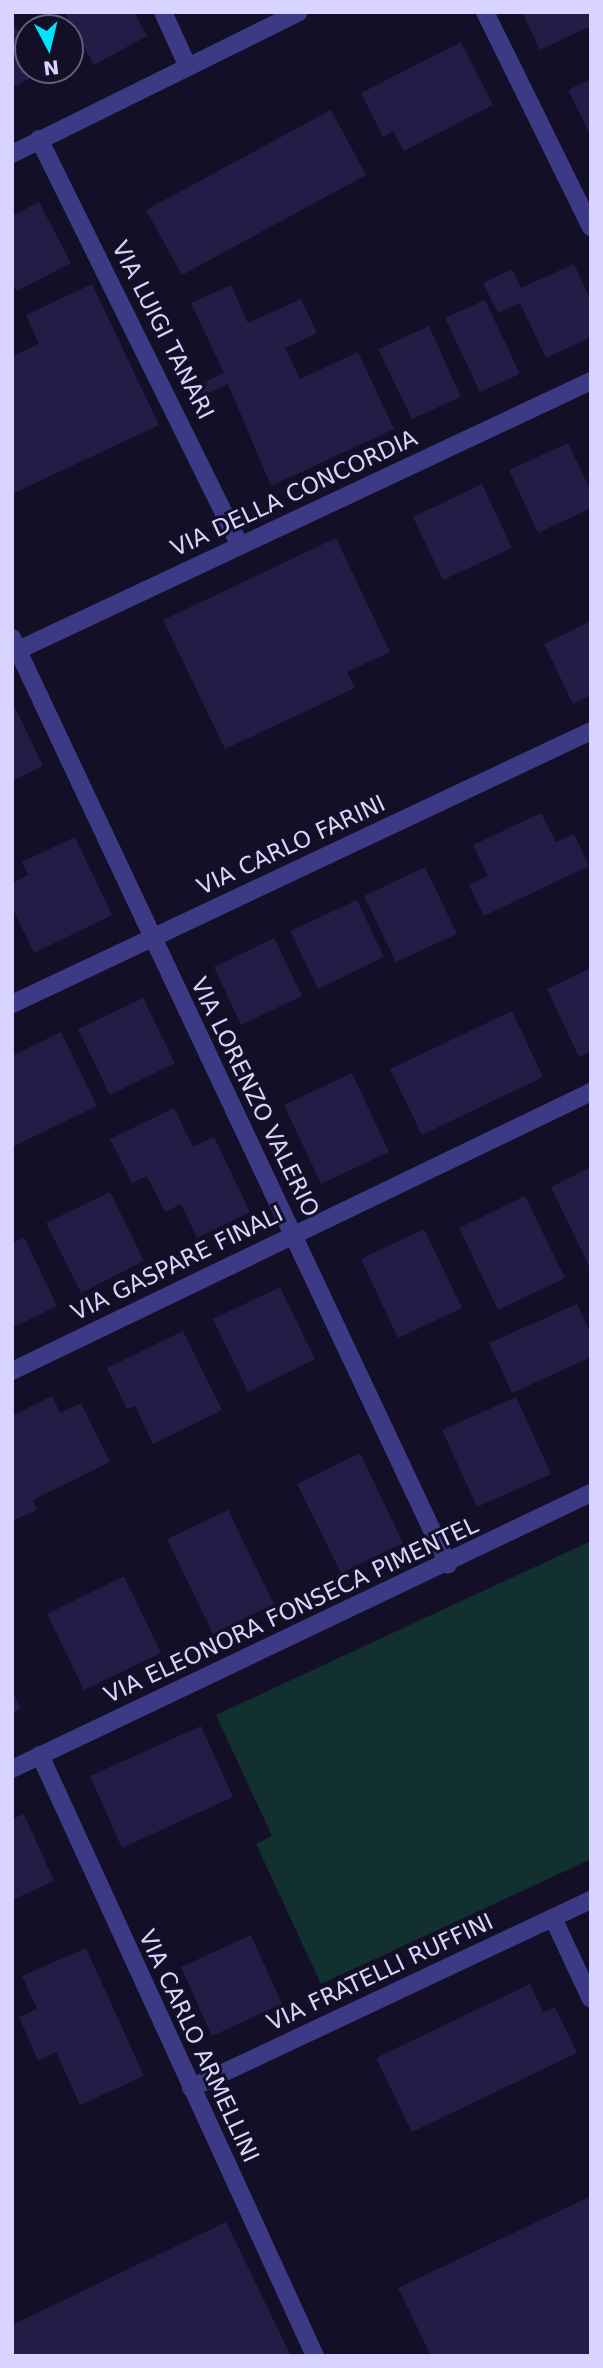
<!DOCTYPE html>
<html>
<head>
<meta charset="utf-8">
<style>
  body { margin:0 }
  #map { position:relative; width:603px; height:2368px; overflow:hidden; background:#130f26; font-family:"DejaVu Sans",sans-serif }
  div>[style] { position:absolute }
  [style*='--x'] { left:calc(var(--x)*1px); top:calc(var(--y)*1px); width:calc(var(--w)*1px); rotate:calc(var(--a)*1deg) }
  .green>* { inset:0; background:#12302f }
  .building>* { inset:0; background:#241b47 }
  .minor>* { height:18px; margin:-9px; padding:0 9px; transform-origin:9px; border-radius:9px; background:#3d3a85 }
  span { translate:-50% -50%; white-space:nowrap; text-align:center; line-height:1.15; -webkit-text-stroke:6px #130f26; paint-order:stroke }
  .street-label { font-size:23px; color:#d9d4ff }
  .frame { position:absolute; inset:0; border:14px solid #d9d4ff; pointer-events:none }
  .north { position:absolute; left:14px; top:14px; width:70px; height:70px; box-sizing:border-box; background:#130f26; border:2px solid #625e7d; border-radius:50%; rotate:173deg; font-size:19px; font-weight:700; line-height:28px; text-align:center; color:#d9d4ff }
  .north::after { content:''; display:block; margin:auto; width:24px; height:32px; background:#00e5ff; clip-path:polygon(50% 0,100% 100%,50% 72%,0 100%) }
</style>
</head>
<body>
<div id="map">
  <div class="green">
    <div style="clip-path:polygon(591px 1541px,591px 1859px,321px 1984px,256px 1844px,272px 1836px,216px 1715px)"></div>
  </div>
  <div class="building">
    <div style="clip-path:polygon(64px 12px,134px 12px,147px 36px,94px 65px)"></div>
    <div style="clip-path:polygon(522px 12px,591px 12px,591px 34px,588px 27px,540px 50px)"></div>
    <div style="clip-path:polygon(12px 23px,28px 44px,28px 70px,45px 70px,12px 88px)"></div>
    <div style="clip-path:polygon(461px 42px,493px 105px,404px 151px,393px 131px,383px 137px,361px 93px)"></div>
    <div style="clip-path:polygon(591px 79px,591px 136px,568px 90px)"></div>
    <div style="clip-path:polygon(331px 110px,366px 175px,182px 275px,146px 210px)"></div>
    <div style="clip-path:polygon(39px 202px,71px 263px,17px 291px,12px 282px,12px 216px)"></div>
    <div style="clip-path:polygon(574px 264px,591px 301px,591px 337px,546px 358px,520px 303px,498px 313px,483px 283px,512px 269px,521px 288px)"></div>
    <div style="clip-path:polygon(92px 284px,159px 425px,12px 494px,12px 356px,39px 344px,26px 315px)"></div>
    <div style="clip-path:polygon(231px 285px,248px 323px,301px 299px,317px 333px,285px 348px,300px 379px,358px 352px,394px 429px,271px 486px,228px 384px,201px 396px,196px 386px,224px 373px,191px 303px)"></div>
    <div style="clip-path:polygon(485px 300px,520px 374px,480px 392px,445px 318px)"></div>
    <div style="clip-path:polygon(429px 326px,461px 397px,412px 419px,378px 349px)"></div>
    <div style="clip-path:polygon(568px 443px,591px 491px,591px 508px,538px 533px,509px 470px)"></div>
    <div style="clip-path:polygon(482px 484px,512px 548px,443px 580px,413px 517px)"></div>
    <div style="clip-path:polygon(336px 538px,390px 652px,347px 672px,355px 688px,225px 749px,163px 620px)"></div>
    <div style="clip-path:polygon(591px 621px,591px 695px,573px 704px,544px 644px)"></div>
    <div style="clip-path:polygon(12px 701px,43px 766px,12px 781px)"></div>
    <div style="clip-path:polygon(541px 813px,556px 842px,574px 834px,589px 866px,484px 916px,469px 885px,488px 876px,473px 845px)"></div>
    <div style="clip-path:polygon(75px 837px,112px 915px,34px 953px,12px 907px,12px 883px,28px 875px,22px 862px)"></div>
    <div style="clip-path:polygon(425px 867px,457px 934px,396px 962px,364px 896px)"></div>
    <div style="clip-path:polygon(357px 900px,384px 957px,318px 989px,290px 931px)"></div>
    <div style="clip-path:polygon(274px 938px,302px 996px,241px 1025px,214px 967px)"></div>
    <div style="clip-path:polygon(591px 968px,591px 1051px,579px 1057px,547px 989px)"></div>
    <div style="clip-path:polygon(143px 998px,175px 1063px,110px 1095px,78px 1029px)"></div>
    <div style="clip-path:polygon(512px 1011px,543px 1077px,422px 1135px,390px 1069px)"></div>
    <div style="clip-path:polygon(61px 1032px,97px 1106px,12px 1147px,12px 1056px)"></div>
    <div style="clip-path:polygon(352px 1073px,389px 1152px,321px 1184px,284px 1105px)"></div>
    <div style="clip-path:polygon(174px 1108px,193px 1147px,214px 1137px,250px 1212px,197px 1238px,181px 1204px,165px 1212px,147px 1176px,132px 1183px,110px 1139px)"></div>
    <div style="clip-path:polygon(591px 1167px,591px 1265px,589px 1266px,551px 1187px)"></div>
    <div style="clip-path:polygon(110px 1192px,144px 1261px,81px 1293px,46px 1223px)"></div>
    <div style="clip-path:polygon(525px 1196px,565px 1278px,498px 1310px,459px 1228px)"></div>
    <div style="clip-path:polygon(424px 1229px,462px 1308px,398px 1338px,361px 1259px)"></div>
    <div style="clip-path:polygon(24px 1237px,57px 1306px,12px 1328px,12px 1243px)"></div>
    <div style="clip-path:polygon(280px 1287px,315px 1359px,248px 1392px,213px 1319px)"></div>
    <div style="clip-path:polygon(577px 1304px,591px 1334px,591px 1357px,512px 1393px,489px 1343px)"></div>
    <div style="clip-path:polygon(183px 1331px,222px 1410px,153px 1444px,135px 1406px,127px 1409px,107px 1368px)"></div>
    <div style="clip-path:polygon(52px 1396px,60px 1413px,81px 1403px,110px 1462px,33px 1500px,37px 1510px,12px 1521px,12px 1416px)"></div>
    <div style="clip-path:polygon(516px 1397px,551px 1474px,477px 1507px,442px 1430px)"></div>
    <div style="clip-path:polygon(360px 1453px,403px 1543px,341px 1573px,297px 1484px)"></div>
    <div style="clip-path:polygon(228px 1510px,274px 1604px,213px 1634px,167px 1539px)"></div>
    <div style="clip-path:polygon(124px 1576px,161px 1653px,84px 1690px,47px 1614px)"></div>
    <div style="clip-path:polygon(12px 1690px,21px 1709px,12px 1713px)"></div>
    <div style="clip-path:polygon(201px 1726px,233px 1797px,122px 1848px,90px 1776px)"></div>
    <div style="clip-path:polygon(24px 1814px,54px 1881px,12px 1900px,12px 1819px)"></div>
    <div style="clip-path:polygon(251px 1935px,282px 2004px,212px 2036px,181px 1967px)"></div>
    <div style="clip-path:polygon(86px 1948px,144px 2076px,80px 2105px,56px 2052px,38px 2061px,19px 2017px,37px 2009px,22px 1976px)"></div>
    <div style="clip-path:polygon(530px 1984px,543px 2012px,555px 2007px,577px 2053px,412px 2132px,376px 2058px)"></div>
    <div style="clip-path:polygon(591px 2196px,591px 2356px,431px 2356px,398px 2288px)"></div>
    <div style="clip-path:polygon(226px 2222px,291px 2356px,12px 2356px,12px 2325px)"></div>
  </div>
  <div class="minor">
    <div style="--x:163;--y:12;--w:58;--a:65.6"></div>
    <div style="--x:485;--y:12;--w:240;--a:63.8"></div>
    <div style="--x:39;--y:139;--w:452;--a:63.7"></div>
    <div style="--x:12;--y:154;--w:320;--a:-26.3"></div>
    <div style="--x:12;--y:638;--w:1024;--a:64.79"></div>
    <div style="--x:12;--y:653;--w:640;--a:-25.16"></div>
    <div style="--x:12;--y:1004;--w:640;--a:-25.24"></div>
    <div style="--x:12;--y:1371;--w:643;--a:-25.73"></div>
    <div style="--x:40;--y:1755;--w:661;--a:65.41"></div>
    <div style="--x:12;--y:1769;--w:641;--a:-25.49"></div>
    <div style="--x:553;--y:1918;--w:89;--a:64.9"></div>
    <div style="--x:191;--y:2088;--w:442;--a:-25.2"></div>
  </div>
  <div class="street-label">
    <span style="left:163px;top:330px;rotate:63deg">VIA LUIGI TANARI</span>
    <span style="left:294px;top:493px;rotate:-25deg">VIA DELLA CONCORDIA</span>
    <span style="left:291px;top:845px;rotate:-25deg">VIA CARLO FARINI</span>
    <span style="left:255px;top:1097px;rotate:64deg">VIA LORENZO VALERIO</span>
    <span style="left:177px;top:1263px;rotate:-26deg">VIA GASPARE FINALI</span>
    <span style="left:291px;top:1610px;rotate:-25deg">VIA ELEONORA FONSECA PIMENTEL</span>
    <span style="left:380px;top:1972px;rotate:-25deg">VIA FRATELLI RUFFINI</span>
    <span style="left:199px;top:2046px;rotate:65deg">VIA CARLO ARMELLINI</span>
  </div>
  <div class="frame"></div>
  <div class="north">N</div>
</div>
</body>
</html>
